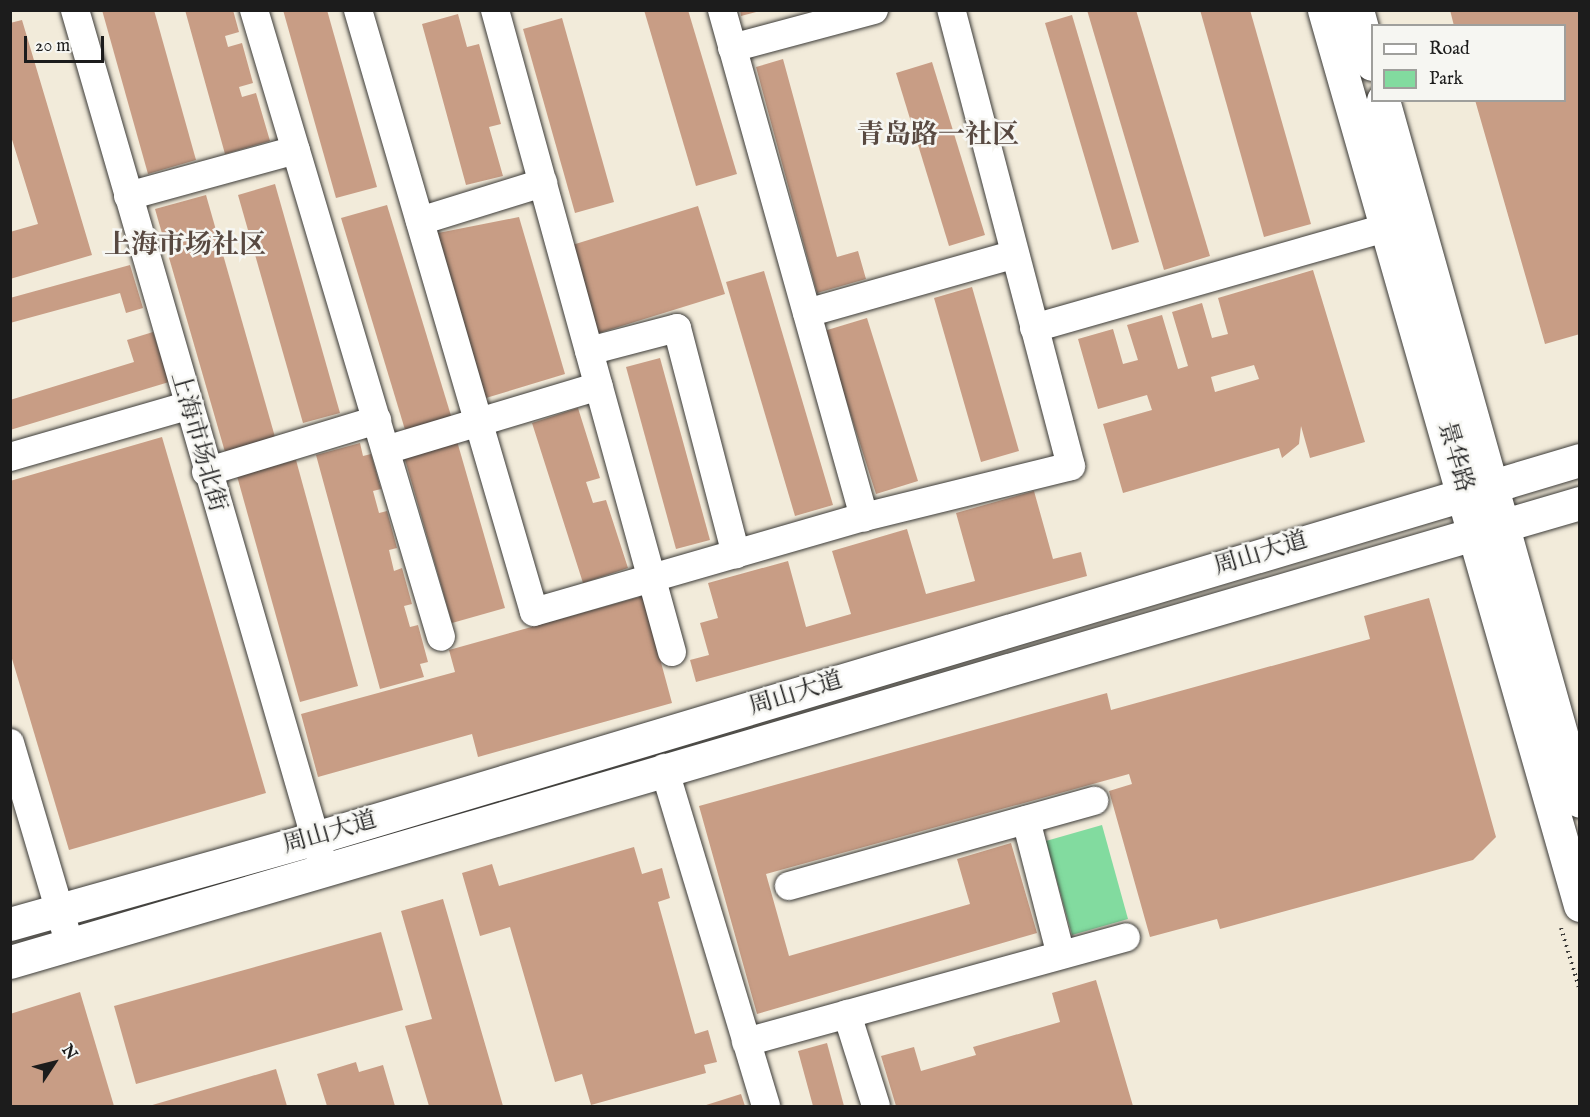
<!DOCTYPE html>
<html>
<head>
<meta charset="utf-8">
<style>
  body { margin:0 }
  #map { position:relative; width:1590px; height:1117px; overflow:hidden; background:#f2ebda; font-family:"IM FELL English","Noto Serif SC",serif }
  div>[style] { position:absolute }
  [style*='--x'] { left:calc(var(--x)*1px); top:calc(var(--y)*1px); width:calc(var(--w)*1px); rotate:calc(var(--a)*1deg) }
  .green>* { inset:0; background:#82db9f }
  .building>* { inset:0; background:#c89d85 }
  .path>* { height:4px; margin-top:-2px; transform-origin:0; background:repeating-linear-gradient(90deg,#3c3b38 0 1.5px,transparent 0 6px) }
  .roads { filter:drop-shadow(0 0 2px #3c3b38) drop-shadow(0 0 2px #3c3b38) }
  .minor>* { height:28px; margin:-14px; padding:0 14px; transform-origin:14px; border-radius:14px; background:#fff }
  .major>* { height:33px; margin:-16.5px; padding:0 16.5px; transform-origin:16.5px; border-radius:16.5px; background:#fff }
  span { translate:-50% -50%; white-space:nowrap; text-align:center; line-height:1.15; -webkit-text-stroke:5px #f6f6f2; paint-order:stroke }
  .street-label { font-size:24px; color:#1c1c1c }
  .quarter-label { font-size:27px; color:#584941; font-weight:700 }
  .frame { position:absolute; inset:0; border:12px solid #1c1c1c; pointer-events:none }
  .legend { position:absolute; left:1371px; top:24px; width:195px; height:78px; box-sizing:border-box; background:#f6f6f2; border:2px solid #9f9f9c; margin:0; padding:8px 10px; list-style:none; font-size:18px; color:#1c1c1c }
  .legend li { display:flex; align-items:center; gap:12px; height:30px }
  .legend b { width:30px; border:2px solid #9f9f9c }
  .north { position:absolute; left:24px; top:1033px; width:60px; height:60px; -webkit-text-stroke:4px #f6f6f2; paint-order:stroke; rotate:55deg; font-size:16px; font-weight:700; line-height:24px; text-align:center; color:#1c1c1c }
  .north::after { content:''; display:block; margin:auto; width:21px; height:27px; background:#1c1c1c; clip-path:polygon(50% 0,100% 100%,50% 72%,0 100%) }
  .scale { position:absolute; left:24px; top:36px; width:80px; height:27px; box-sizing:border-box; border:3px solid #1c1c1c; border-top:0; padding-left:8px; font-size:18px; line-height:21px; white-space:nowrap; color:#1c1c1c; -webkit-text-stroke:4px #f6f6f2; paint-order:stroke }
</style>
</head>
<body>
<div id="map">
  <div class="green">
    <div style="clip-path:polygon(1102px 825px,1128px 919px,1072px 935px,1046px 841px)"></div>
  </div>
  <div class="building">
    <div style="clip-path:polygon(102px 10px,154px 10px,196px 160px,148px 174px)"></div>
    <div style="clip-path:polygon(185px 10px,233px 10px,239px 32px,225px 36px,228px 47px,242px 43px,253px 83px,239px 87px,242px 97px,256px 93px,270px 141px,225px 154px)"></div>
    <div style="clip-path:polygon(283px 10px,327px 10px,377px 187px,336px 198px)"></div>
    <div style="clip-path:polygon(644px 10px,688px 10px,737px 174px,696px 186px)"></div>
    <div style="clip-path:polygon(740px 10px,760px 10px,760px 11px,741px 16px)"></div>
    <div style="clip-path:polygon(1087px 10px,1136px 10px,1210px 256px,1164px 270px)"></div>
    <div style="clip-path:polygon(1200px 10px,1250px 10px,1311px 224px,1264px 237px)"></div>
    <div style="clip-path:polygon(1450px 10px,1580px 10px,1580px 334px,1545px 344px,1475px 100px,1564px 100px,1564px 26px,1454px 26px)"></div>
    <div style="clip-path:polygon(458px 14px,467px 47px,479px 44px,501px 124px,489px 127px,503px 176px,466px 185px,422px 24px)"></div>
    <div style="clip-path:polygon(1072px 15px,1139px 242px,1112px 250px,1045px 23px)"></div>
    <div style="clip-path:polygon(562px 18px,614px 202px,575px 213px,523px 29px)"></div>
    <div style="clip-path:polygon(22px 20px,92px 255px,10px 279px,10px 232px,38px 224px,10px 133px,10px 23px)"></div>
    <div style="clip-path:polygon(783px 59px,837px 257px,858px 251px,866px 279px,817px 293px,756px 67px)"></div>
    <div style="clip-path:polygon(932px 62px,985px 235px,949px 246px,896px 73px)"></div>
    <div style="clip-path:polygon(275px 184px,340px 413px,303px 423px,238px 195px)"></div>
    <div style="clip-path:polygon(206px 195px,275px 437px,225px 452px,155px 209px)"></div>
    <div style="clip-path:polygon(387px 205px,452px 419px,406px 433px,341px 218px)"></div>
    <div style="clip-path:polygon(698px 206px,725px 294px,596px 334px,569px 246px)"></div>
    <div style="clip-path:polygon(519px 217px,565px 374px,486px 398px,438px 233px)"></div>
    <div style="clip-path:polygon(130px 265px,143px 308px,126px 313px,120px 293px,10px 323px,10px 298px)"></div>
    <div style="clip-path:polygon(evenodd,1313px 270px,1365px 442px,1310px 458px,1301px 426px,1299px 444px,1282px 458px,1279px 448px,1123px 493px,1103px 424px,1152px 410px,1147px 395px,1098px 409px,1078px 339px,1113px 329px,1123px 364px,1138px 360px,1127px 325px,1162px 315px,1178px 369px,1188px 366px,1172px 312px,1202px 303px,1212px 338px,1228px 334px,1218px 298px,1313px 270px,1254px 365px,1259px 379px,1215px 392px,1211px 377px,1254px 365px)"></div>
    <div style="clip-path:polygon(764px 271px,833px 505px,795px 516px,726px 282px)"></div>
    <div style="clip-path:polygon(972px 287px,1019px 451px,981px 462px,934px 298px)"></div>
    <div style="clip-path:polygon(867px 318px,918px 481px,876px 494px,824px 331px)"></div>
    <div style="clip-path:polygon(153px 332px,169px 382px,10px 430px,10px 400px,134px 362px,127px 340px)"></div>
    <div style="clip-path:polygon(660px 358px,710px 540px,676px 549px,626px 367px)"></div>
    <div style="clip-path:polygon(578px 408px,600px 478px,586px 482px,593px 503px,606px 500px,628px 568px,583px 583px,532px 423px)"></div>
    <div style="clip-path:polygon(162px 437px,266px 793px,69px 850px,10px 652px,10px 481px)"></div>
    <div style="clip-path:polygon(457px 441px,505px 608px,452px 623px,404px 456px)"></div>
    <div style="clip-path:polygon(360px 443px,363px 456px,371px 454px,381px 489px,373px 491px,379px 513px,387px 511px,397px 548px,389px 550px,394px 571px,402px 568px,412px 604px,404px 606px,410px 627px,418px 625px,428px 662px,420px 664px,424px 677px,380px 689px,316px 455px)"></div>
    <div style="clip-path:polygon(296px 460px,358px 686px,300px 702px,237px 476px)"></div>
    <div style="clip-path:polygon(1034px 491px,1053px 559px,1081px 552px,1087px 576px,696px 682px,690px 660px,709px 655px,700px 623px,718px 618px,708px 583px,788px 561px,806px 627px,851px 614px,832px 551px,907px 529px,926px 594px,975px 581px,956px 513px)"></div>
    <div style="clip-path:polygon(643px 596px,672px 703px,478px 757px,472px 734px,318px 777px,301px 714px,455px 672px,449px 650px)"></div>
    <div style="clip-path:polygon(1429px 598px,1496px 837px,1473px 860px,1220px 929px,1217px 919px,1150px 937px,1109px 791px,1132px 784px,1129px 774px,766px 874px,789px 956px,970px 904px,957px 859px,1011px 843px,1037px 933px,757px 1014px,699px 806px,1107px 693px,1111px 710px,1370px 639px,1364px 616px)"></div>
    <div style="clip-path:polygon(634px 847px,642px 874px,662px 868px,670px 898px,658px 902px,695px 1034px,708px 1030px,717px 1062px,704px 1065px,706px 1073px,591px 1105px,582px 1074px,555px 1082px,510px 927px,480px 936px,462px 873px,492px 864px,499px 886px)"></div>
    <div style="clip-path:polygon(443px 899px,456px 944px,503px 1106px,429px 1106px,405px 1026px,432px 1019px,401px 911px)"></div>
    <div style="clip-path:polygon(381px 932px,403px 1010px,136px 1084px,114px 1006px)"></div>
    <div style="clip-path:polygon(1096px 980px,1133px 1106px,896px 1106px,881px 1056px,914px 1047px,921px 1071px,976px 1055px,973px 1047px,1060px 1022px,1052px 993px)"></div>
    <div style="clip-path:polygon(80px 992px,114px 1106px,10px 1106px,10px 1014px)"></div>
    <div style="clip-path:polygon(827px 1043px,844px 1106px,813px 1106px,798px 1051px)"></div>
    <div style="clip-path:polygon(356px 1062px,359px 1072px,383px 1065px,395px 1106px,327px 1106px,317px 1074px)"></div>
    <div style="clip-path:polygon(276px 1069px,287px 1106px,149px 1106px)"></div>
    <div style="clip-path:polygon(741px 1094px,745px 1106px,703px 1106px)"></div>
  </div>
  <div class="path">
    <div style="--x:1561;--y:928;--w:66;--a:73.2"></div>
  </div>
  <div class="roads">
    <div class="minor">
      <div style="--x:75;--y:10;--w:883;--a:73.82"></div>
      <div style="--x:254;--y:10;--w:654;--a:73.39"></div>
      <div style="--x:358;--y:10;--w:627;--a:73.7"></div>
      <div style="--x:534;--y:612;--w:343;--a:-16.1"></div>
      <div style="--x:864;--y:517;--w:213;--a:-13.8"></div>
      <div style="--x:1071;--y:466;--w:472;--a:-104.7"></div>
      <div style="--x:495;--y:10;--w:666;--a:74.59"></div>
      <div style="--x:722;--y:10;--w:527;--a:74.35"></div>
      <div style="--x:732;--y:48;--w:147;--a:-15"></div>
      <div style="--x:128;--y:196;--w:174;--a:-15.3"></div>
      <div style="--x:420;--y:221;--w:129;--a:-17.2"></div>
      <div style="--x:807;--y:313;--w:216;--a:-15.8"></div>
      <div style="--x:1034;--y:328;--w:368;--a:-15.9"></div>
      <div style="--x:589;--y:351;--w:91;--a:-14.6"></div>
      <div style="--x:677;--y:328;--w:234;--a:75.4"></div>
      <div style="--x:386;--y:450;--w:222;--a:-16.7"></div>
      <div style="--x:10;--y:457;--w:184;--a:-16.1"></div>
      <div style="--x:206;--y:472;--w:179;--a:-16.9"></div>
      <div style="--x:10;--y:743;--w:211;--a:73.5"></div>
      <div style="--x:664;--y:768;--w:353;--a:73.2"></div>
      <div style="--x:1026;--y:820;--w:139;--a:75.5"></div>
      <div style="--x:789;--y:886;--w:317;--a:-15.6"></div>
      <div style="--x:847;--y:1014;--w:96;--a:72.5"></div>
      <div style="--x:746;--y:1042;--w:394;--a:-15.4"></div>
    </div>
    <div class="major">
      <div style="--x:1324;--y:10;--w:931;--a:74.04"></div>
      <div style="--x:1357;--y:10;--w:56;--a:74.5"></div>
      <div style="--x:1383;--y:100;--w:728;--a:74.3"></div>
      <div style="--x:10;--y:924;--w:317;--a:-15.7"></div>
      <div style="--x:315;--y:838;--w:1320;--a:-16.64"></div>
      <div style="--x:10;--y:962;--w:1636;--a:-16.3"></div>
    </div>
  </div>
  <div class="street-label">
    <span style="left:198px;top:442px;rotate:74deg">上海市场北街</span>
    <span style="left:1455px;top:457px;rotate:74deg">景华路</span>
    <span style="left:1261px;top:554px;rotate:-17deg">周山大道</span>
    <span style="left:796px;top:694px;rotate:-17deg">周山大道</span>
    <span style="left:330px;top:833px;rotate:-16deg">周山大道</span>
  </div>
  <div class="quarter-label">
    <span style="left:938px;top:137px">青岛路一社区</span>
    <span style="left:185px;top:247px">上海市场社区</span>
  </div>
  <div class="frame"></div>
  <ul class="legend">
  <li><b style="height:8px;background:#fff"></b>Road</li>
  <li><b style="height:16px;background:#82db9f"></b>Park</li>
  </ul>
  <div class="north">N</div>
  <div class="scale">20 m</div>
</div>
</body>
</html>
